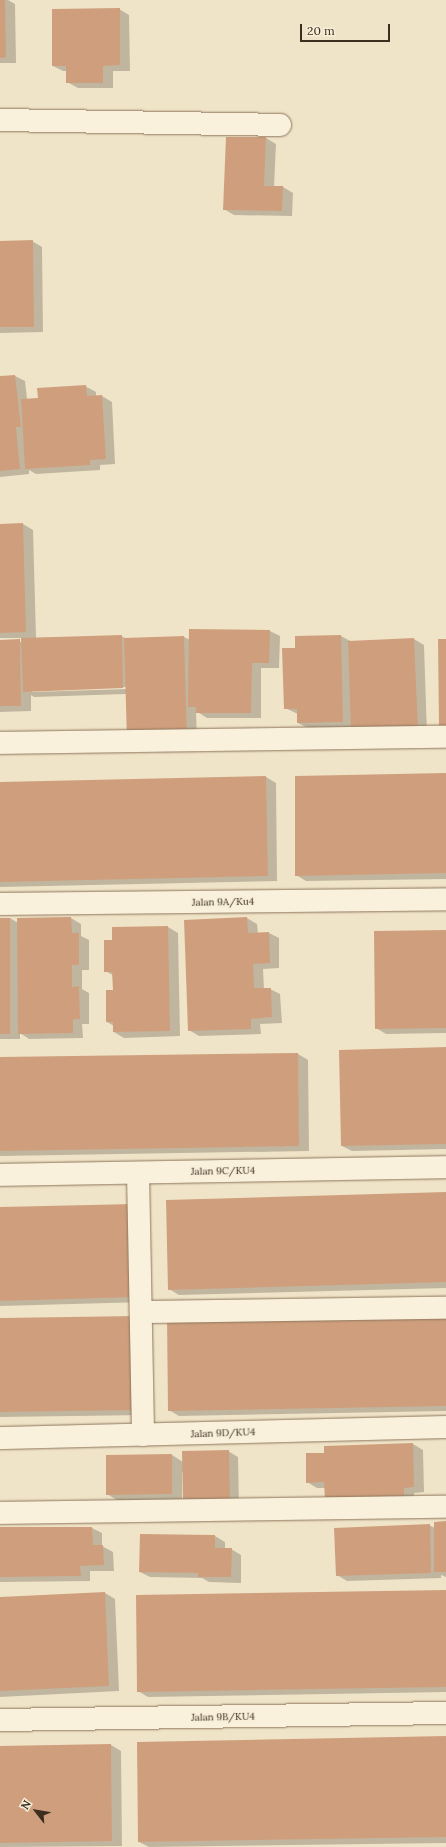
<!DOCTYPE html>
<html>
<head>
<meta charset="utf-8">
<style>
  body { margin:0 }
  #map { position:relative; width:446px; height:1847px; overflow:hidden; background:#f0e4c8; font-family:Lora,serif }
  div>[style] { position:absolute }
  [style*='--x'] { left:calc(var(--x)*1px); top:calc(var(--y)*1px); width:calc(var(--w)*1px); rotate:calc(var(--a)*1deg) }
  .shadow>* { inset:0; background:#0003 }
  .building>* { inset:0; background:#cf9f7d }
  .roads { filter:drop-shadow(0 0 1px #8d765c) drop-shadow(0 0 1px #8d765c) }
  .minor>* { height:22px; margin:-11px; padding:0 11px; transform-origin:11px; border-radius:11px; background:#faf1dc }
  span { translate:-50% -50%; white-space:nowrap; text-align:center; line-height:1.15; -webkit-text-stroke:3px #f7eed8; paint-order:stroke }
  .street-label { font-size:10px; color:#3d2e20 }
  .north { position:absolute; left:16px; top:1791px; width:40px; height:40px; -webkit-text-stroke:3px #f7eed8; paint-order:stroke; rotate:301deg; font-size:11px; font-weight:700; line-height:16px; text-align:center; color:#3d2e20 }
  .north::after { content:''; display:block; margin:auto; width:14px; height:18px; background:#3d2e20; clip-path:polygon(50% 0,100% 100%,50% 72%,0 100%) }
  .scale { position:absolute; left:300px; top:24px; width:90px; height:18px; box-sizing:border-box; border:2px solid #3d2e20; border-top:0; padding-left:5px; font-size:12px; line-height:14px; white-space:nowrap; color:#3d2e20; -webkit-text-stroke:3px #f7eed8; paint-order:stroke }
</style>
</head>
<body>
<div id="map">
  <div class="shadow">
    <div style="clip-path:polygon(0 0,8px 0,15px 4px,16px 63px,0 63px)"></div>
    <div style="clip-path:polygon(119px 9px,129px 15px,130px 71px,113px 71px,113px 88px,78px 88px,67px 82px,67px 71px,63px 71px,53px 66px)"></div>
    <div style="clip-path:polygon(266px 138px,276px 144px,274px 187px,283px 187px,293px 193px,292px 216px,234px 215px,224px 209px)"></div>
    <div style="clip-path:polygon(32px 241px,42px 247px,43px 332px,0 333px,0 242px)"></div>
    <div style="clip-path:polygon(15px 376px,25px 381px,27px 399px,39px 399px,85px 386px,96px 392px,96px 396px,102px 396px,112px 402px,115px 464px,100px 465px,100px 470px,36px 474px,29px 470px,29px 474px,0 477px,0 377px)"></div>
    <div style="clip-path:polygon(evenodd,23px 524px,33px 530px,36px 638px,121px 636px,127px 639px,184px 637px,190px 640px,270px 631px,280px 636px,279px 668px,261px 668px,261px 718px,207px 718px,196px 711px,197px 743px,126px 694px,34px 697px,31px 695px,31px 711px,0 712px,0 641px,22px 642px,22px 638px,0 638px,0 525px,23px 524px,128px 687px,128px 689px,32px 692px,32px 690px,128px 687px)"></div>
    <div style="clip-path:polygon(341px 636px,352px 642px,414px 639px,424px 645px,427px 735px,308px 728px,298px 723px,298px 714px,285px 708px)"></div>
    <div style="clip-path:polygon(446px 774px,446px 879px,306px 881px,296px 875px)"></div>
    <div style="clip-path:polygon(266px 777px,276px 783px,277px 881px,0 887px,0 783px)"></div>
    <div style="clip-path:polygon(10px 918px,18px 923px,18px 919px,71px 918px,81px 924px,81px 936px,89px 940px,89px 970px,82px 970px,82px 989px,89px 993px,89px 1024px,82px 1024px,83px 1038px,29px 1039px,20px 1033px,20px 1039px,0 1039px,0 919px)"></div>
    <div style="clip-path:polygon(247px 918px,257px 924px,258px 933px,269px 933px,279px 938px,279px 968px,263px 969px,264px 989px,270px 989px,280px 994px,282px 1023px,260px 1024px,261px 1034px,199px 1036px,189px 1030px,185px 921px)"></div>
    <div style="clip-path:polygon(168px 927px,178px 933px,180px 1036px,124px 1038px,114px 1032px,114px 1026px,107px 1022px,114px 991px,113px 975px,105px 971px,113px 941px)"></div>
    <div style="clip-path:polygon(446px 931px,446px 1033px,386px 1034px,376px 1028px)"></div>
    <div style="clip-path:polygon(446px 1048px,446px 1149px,352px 1151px,342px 1146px)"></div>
    <div style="clip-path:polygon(298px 1054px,308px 1060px,309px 1151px,0 1156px,0 1059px)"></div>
    <div style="clip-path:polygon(446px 1193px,446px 1288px,179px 1295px,169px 1289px)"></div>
    <div style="clip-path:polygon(0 1208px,146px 1302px,0 1306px)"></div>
    <div style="clip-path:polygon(446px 1313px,446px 1411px,179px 1416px,169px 1410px)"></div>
    <div style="clip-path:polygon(0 1319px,148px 1415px,0 1417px)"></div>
    <div style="clip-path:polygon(413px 1444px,423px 1450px,424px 1492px,414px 1493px,414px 1502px,326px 1488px,317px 1488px,307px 1482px,325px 1454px)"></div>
    <div style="clip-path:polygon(228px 1451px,238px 1457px,239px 1508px,184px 1472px,182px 1472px,182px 1500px,117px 1500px,107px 1494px,172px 1455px,183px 1462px)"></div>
    <div style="clip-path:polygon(446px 1522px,446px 1577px,441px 1575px,441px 1578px,347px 1581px,337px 1575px,429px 1525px,435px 1528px)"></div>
    <div style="clip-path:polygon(0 1528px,92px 1528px,102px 1533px,102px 1546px,113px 1552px,114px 1571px,90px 1571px,90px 1581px,0 1582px)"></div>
    <div style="clip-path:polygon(215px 1536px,225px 1542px,225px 1549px,231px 1549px,241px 1555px,241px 1583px,209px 1582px,202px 1578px,150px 1577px,140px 1572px)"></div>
    <div style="clip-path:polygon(446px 1591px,446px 1692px,148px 1697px,138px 1691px)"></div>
    <div style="clip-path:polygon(105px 1593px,115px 1599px,119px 1691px,0 1697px,0 1598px)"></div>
    <div style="clip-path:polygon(446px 1737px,446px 1843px,149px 1847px,139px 1842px)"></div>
    <div style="clip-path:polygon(111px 1745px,121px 1751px,122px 1846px,0 1847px,0 1747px)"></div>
  </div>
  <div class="building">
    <div style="clip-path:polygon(0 0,5px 0,6px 57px,0 58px)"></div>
    <div style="clip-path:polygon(120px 8px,120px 65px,103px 66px,103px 83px,66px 83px,66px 66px,52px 66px,52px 9px)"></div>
    <div style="clip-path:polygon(226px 137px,266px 137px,264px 186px,283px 186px,282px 211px,223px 210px)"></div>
    <div style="clip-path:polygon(33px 240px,34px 327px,0 327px,0 241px)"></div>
    <div style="clip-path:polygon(15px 375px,21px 427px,16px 427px,20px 469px,0 471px,0 376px)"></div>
    <div style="clip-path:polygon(86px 385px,87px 396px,102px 395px,106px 459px,90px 460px,90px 465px,25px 469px,21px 399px,38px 398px,37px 388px)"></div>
    <div style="clip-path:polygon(23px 523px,26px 632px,0 633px,0 524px)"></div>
    <div style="clip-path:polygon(189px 629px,270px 630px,269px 663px,252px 663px,251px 713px,196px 713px,196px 707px,188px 707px)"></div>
    <div style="clip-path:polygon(122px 635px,123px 688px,23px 692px,21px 638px)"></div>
    <div style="clip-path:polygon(341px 635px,343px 722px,297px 723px,297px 709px,284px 709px,282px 648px,295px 648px,295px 636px)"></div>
    <div style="clip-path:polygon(184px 636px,187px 738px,127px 740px,124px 638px)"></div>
    <div style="clip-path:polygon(414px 638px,418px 729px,351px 732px,348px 641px)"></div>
    <div style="clip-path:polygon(20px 639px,21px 706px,0 706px,0 640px)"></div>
    <div style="clip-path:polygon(438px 639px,446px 639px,446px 729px,439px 729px)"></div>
    <div style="clip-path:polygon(446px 773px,446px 873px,295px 876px,295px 776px)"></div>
    <div style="clip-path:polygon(266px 776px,268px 876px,0 882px,0 782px)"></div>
    <div style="clip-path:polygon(71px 917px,72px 933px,79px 933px,79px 965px,72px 965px,72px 987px,79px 986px,80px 1019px,73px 1019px,73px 1033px,18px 1034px,17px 918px)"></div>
    <div style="clip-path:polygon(247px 917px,248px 933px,269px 932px,270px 963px,253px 964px,254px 988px,271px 988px,272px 1017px,251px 1019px,251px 1029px,188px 1031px,184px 920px)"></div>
    <div style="clip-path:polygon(0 918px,10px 918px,10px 1034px,0 1034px)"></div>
    <div style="clip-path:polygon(168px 926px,170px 1031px,113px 1032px,113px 1022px,106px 1022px,106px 990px,113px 990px,112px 972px,104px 972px,104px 940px,112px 940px,112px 927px)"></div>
    <div style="clip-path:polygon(446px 930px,446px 1028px,375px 1029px,374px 931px)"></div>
    <div style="clip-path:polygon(446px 1047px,446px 1144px,341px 1146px,339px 1050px)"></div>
    <div style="clip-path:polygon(298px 1053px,299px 1146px,0 1151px,0 1057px)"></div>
    <div style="clip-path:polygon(446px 1192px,446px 1282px,168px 1290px,166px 1200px)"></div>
    <div style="clip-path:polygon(134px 1204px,136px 1297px,0 1301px,0 1207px)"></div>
    <div style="clip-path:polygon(446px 1312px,446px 1406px,168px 1411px,167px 1316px)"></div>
    <div style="clip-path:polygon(137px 1316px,139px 1410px,0 1412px,0 1318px)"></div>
    <div style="clip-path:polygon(413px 1443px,414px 1487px,404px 1488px,404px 1497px,325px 1500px,324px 1482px,306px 1483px,306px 1453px,324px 1453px,324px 1446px)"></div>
    <div style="clip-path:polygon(229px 1450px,230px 1503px,183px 1504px,182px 1451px)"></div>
    <div style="clip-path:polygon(172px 1454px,172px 1494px,106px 1495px,106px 1455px)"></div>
    <div style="clip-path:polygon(446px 1521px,446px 1572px,434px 1572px,434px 1522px)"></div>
    <div style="clip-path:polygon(430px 1524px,431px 1573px,336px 1576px,334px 1528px)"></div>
    <div style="clip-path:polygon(0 1527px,92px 1527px,93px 1545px,103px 1545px,104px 1565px,80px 1566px,81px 1576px,0 1577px)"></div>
    <div style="clip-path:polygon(140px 1534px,215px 1535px,215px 1548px,232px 1548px,231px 1577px,198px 1577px,198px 1573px,139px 1572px)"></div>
    <div style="clip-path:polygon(446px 1590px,446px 1687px,137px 1692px,136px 1595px)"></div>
    <div style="clip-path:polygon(105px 1592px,109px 1686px,0 1691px,0 1597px)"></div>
    <div style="clip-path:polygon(446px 1736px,446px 1837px,138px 1842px,137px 1742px)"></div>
    <div style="clip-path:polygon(111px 1744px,112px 1841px,0 1843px,0 1746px)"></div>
  </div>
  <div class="roads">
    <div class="minor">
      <div style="--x:0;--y:120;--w:280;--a:1"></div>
      <div style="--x:0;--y:743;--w:446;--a:-0.8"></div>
      <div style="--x:0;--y:904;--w:446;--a:-0.6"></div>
      <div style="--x:138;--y:1173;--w:262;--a:88.9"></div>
      <div style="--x:0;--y:1175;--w:446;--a:-1"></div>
      <div style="--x:141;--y:1312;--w:305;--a:-0.8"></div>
      <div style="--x:0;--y:1438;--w:446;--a:-1.4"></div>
      <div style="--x:0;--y:1513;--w:446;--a:-0.8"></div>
      <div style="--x:0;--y:1720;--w:446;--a:-0.9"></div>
    </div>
  </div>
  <div class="street-label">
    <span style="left:223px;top:902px;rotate:-1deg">Jalan 9A/Ku4</span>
    <span style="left:223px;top:1171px;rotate:-1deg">Jalan 9C/KU4</span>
    <span style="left:223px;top:1433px;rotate:-2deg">Jalan 9D/KU4</span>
    <span style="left:223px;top:1717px;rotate:-1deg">Jalan 9B/KU4</span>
  </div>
  <div class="north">N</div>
  <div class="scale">20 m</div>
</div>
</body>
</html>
